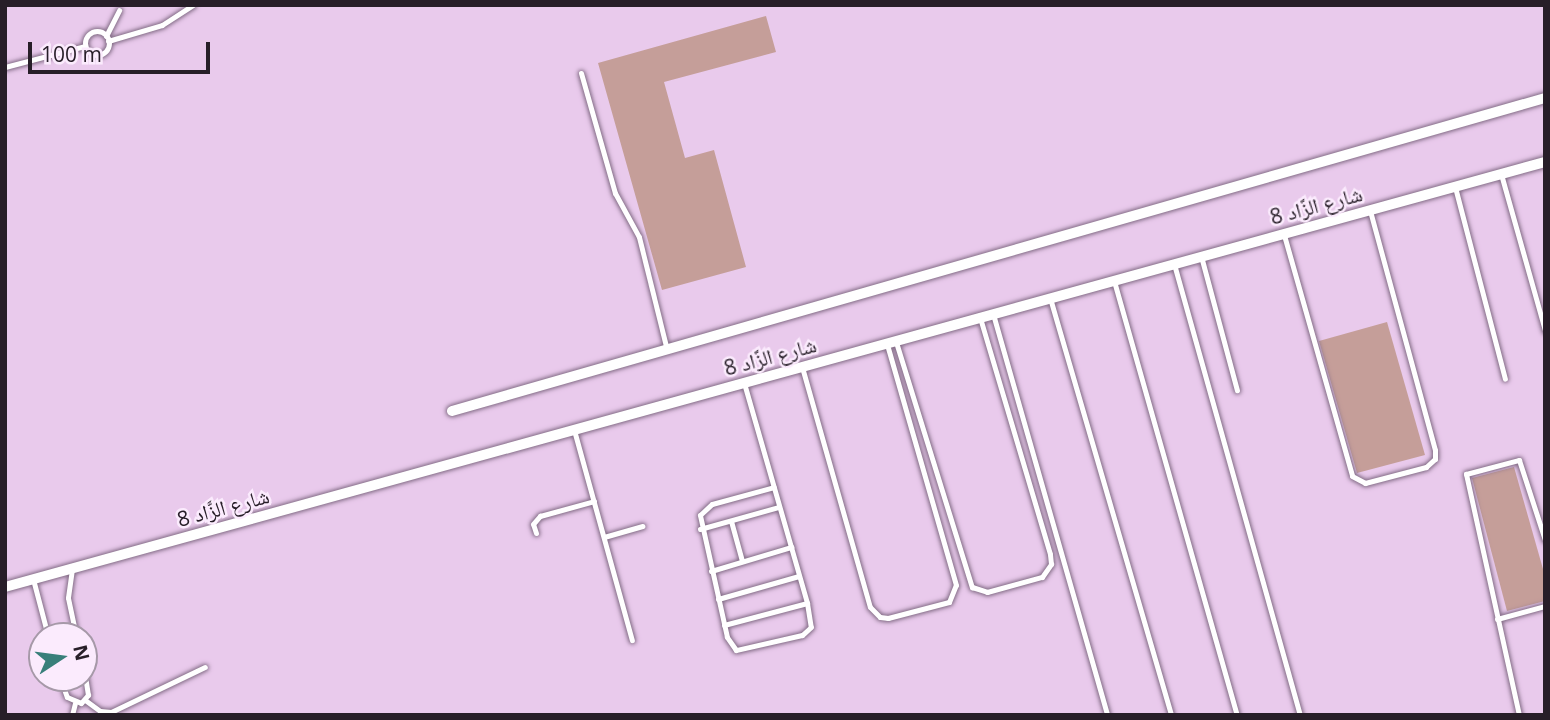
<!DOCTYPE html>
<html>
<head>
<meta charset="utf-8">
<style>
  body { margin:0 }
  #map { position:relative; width:1550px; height:720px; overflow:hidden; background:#f4daf7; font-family:"Open Sans","Noto Naskh Arabic",sans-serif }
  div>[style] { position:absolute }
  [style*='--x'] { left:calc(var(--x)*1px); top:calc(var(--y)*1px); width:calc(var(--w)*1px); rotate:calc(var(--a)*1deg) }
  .built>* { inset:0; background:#e9caec }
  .building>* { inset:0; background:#c59e99 }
  .roads { filter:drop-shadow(0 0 2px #836c86) drop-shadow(0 0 2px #836c86) }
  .service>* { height:5px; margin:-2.5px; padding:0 2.5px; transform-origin:2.5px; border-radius:2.5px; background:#fff }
  .service>.ring { margin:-2.5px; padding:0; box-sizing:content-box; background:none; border:5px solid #fff; border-radius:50% }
  .minor>* { height:10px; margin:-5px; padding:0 5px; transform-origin:5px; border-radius:5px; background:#fff }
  span { translate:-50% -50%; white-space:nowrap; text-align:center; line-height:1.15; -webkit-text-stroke:5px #fbebfd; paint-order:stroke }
  .street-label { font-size:21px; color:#271e28 }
  .frame { position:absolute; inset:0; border:7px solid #271e28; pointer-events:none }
  .north { position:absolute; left:28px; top:622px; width:70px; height:70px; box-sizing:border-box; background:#fbebfd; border:2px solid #a699a8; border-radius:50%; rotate:77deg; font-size:19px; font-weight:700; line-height:28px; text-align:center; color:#271e28 }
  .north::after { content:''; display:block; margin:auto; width:24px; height:32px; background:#387f7a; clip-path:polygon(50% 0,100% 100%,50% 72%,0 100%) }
  .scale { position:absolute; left:28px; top:42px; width:182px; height:32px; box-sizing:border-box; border:4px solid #271e28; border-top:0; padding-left:9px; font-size:21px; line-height:24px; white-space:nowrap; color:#271e28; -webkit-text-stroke:5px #fbebfd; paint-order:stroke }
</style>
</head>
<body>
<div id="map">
  <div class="built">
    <div style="clip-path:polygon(evenodd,5px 5px,1545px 5px,1545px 715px,5px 715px,5px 5px,42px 636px,84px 636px,84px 678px,42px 678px,42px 636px)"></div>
  </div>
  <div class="building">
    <div style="clip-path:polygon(766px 16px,776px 52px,664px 82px,685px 158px,714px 150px,746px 267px,662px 290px,598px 63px)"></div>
    <div style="clip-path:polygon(1387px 322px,1425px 455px,1357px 473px,1319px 341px)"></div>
    <div style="clip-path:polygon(1514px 467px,1545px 576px,1545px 601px,1507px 611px,1472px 478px)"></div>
  </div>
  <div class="roads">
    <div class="service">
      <div class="ring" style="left:85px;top:31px;width:19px;height:19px"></div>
      <div style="--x:106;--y:36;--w:29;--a:-63"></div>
      <div style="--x:108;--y:41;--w:56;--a:-16.5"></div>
      <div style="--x:162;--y:25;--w:37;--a:-33"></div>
      <div style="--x:5;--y:67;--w:83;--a:-14.7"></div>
      <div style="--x:581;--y:73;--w:125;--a:74.2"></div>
      <div style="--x:615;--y:193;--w:50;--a:61.4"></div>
      <div style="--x:639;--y:237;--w:116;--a:76.1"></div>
      <div style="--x:1501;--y:174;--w:163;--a:74.3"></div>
      <div style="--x:1455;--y:187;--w:198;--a:75.4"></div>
      <div style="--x:1284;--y:235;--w:250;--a:74.2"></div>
      <div style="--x:1352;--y:476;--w:15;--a:28"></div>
      <div style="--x:1365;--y:483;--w:63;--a:-14.7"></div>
      <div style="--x:1426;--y:467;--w:12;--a:-42"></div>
      <div style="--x:1435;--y:459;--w:9;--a:-90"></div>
      <div style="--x:1435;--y:450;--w:249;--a:-105.2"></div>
      <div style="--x:1201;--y:256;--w:139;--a:75"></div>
      <div style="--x:1174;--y:264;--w:468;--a:74.4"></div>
      <div style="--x:1114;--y:281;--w:451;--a:74.2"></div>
      <div style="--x:1050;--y:298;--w:434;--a:73.8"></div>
      <div style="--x:993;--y:314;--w:417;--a:74.1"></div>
      <div style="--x:896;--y:342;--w:257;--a:72.8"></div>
      <div style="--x:972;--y:587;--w:16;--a:18"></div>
      <div style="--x:987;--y:592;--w:57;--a:-15.3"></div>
      <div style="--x:1042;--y:577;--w:16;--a:-55"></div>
      <div style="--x:1051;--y:564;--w:10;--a:-96"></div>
      <div style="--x:1050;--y:554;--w:246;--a:-106.5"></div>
      <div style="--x:802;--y:367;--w:249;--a:74.2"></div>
      <div style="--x:870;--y:607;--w:14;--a:45"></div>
      <div style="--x:880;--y:617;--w:8;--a:7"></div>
      <div style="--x:888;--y:618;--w:63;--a:-14.7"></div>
      <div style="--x:949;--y:602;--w:18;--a:-68"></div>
      <div style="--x:956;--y:585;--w:251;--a:-106"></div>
      <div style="--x:744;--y:383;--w:229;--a:74"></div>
      <div style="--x:807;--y:603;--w:24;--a:81"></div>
      <div style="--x:811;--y:627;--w:12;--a:138"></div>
      <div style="--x:802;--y:635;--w:68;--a:167.2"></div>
      <div style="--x:736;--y:650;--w:16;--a:-125"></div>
      <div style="--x:727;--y:637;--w:125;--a:-102.5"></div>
      <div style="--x:700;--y:515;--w:16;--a:-43"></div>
      <div style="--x:712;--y:504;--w:64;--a:-15.3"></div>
      <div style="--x:574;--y:430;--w:218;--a:74.6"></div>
      <div style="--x:731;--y:521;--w:41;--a:74.6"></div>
      <div style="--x:700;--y:529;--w:82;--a:-15.6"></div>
      <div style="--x:536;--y:533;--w:9;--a:-108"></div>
      <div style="--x:533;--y:524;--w:11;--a:-49"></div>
      <div style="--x:540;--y:516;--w:56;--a:-15.5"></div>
      <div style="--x:604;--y:537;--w:40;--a:-16"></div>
      <div style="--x:72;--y:569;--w:29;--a:98"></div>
      <div style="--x:68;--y:598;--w:39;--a:78"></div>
      <div style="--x:711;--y:571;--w:84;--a:-16.7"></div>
      <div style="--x:33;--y:579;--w:59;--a:75.3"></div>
      <div style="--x:718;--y:599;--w:84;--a:-15.9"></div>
      <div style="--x:1497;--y:619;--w:50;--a:-15.2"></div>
      <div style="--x:724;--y:625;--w:86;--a:-14.8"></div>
      <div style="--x:60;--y:678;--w:20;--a:70"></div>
      <div style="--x:67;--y:697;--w:15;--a:23"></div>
      <div style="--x:81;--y:703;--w:11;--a:-49"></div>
      <div style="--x:88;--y:695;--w:25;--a:-99"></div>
      <div style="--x:85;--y:700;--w:19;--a:36"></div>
      <div style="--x:100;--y:711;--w:11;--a:5"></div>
      <div style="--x:111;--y:712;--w:104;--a:-25.6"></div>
      <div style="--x:72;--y:715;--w:12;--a:-76"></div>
      <div style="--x:1519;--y:715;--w:247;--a:-102.4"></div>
      <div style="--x:1466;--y:474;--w:55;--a:-14.8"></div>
      <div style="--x:1519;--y:460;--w:84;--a:72"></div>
    </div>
    <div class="minor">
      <div style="--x:452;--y:411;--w:1137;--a:-15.98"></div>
      <div style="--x:5;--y:587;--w:1598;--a:-15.43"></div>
    </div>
  </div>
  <div class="street-label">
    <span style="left:1316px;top:205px;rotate:-15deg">شارع الزَّاد 8</span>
    <span style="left:770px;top:356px;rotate:-15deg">شارع الزَّاد 8</span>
    <span style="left:223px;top:507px;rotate:-15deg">شارع الزَّاد 8</span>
  </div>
  <div class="frame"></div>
  <div class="north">N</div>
  <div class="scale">100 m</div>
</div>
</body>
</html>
